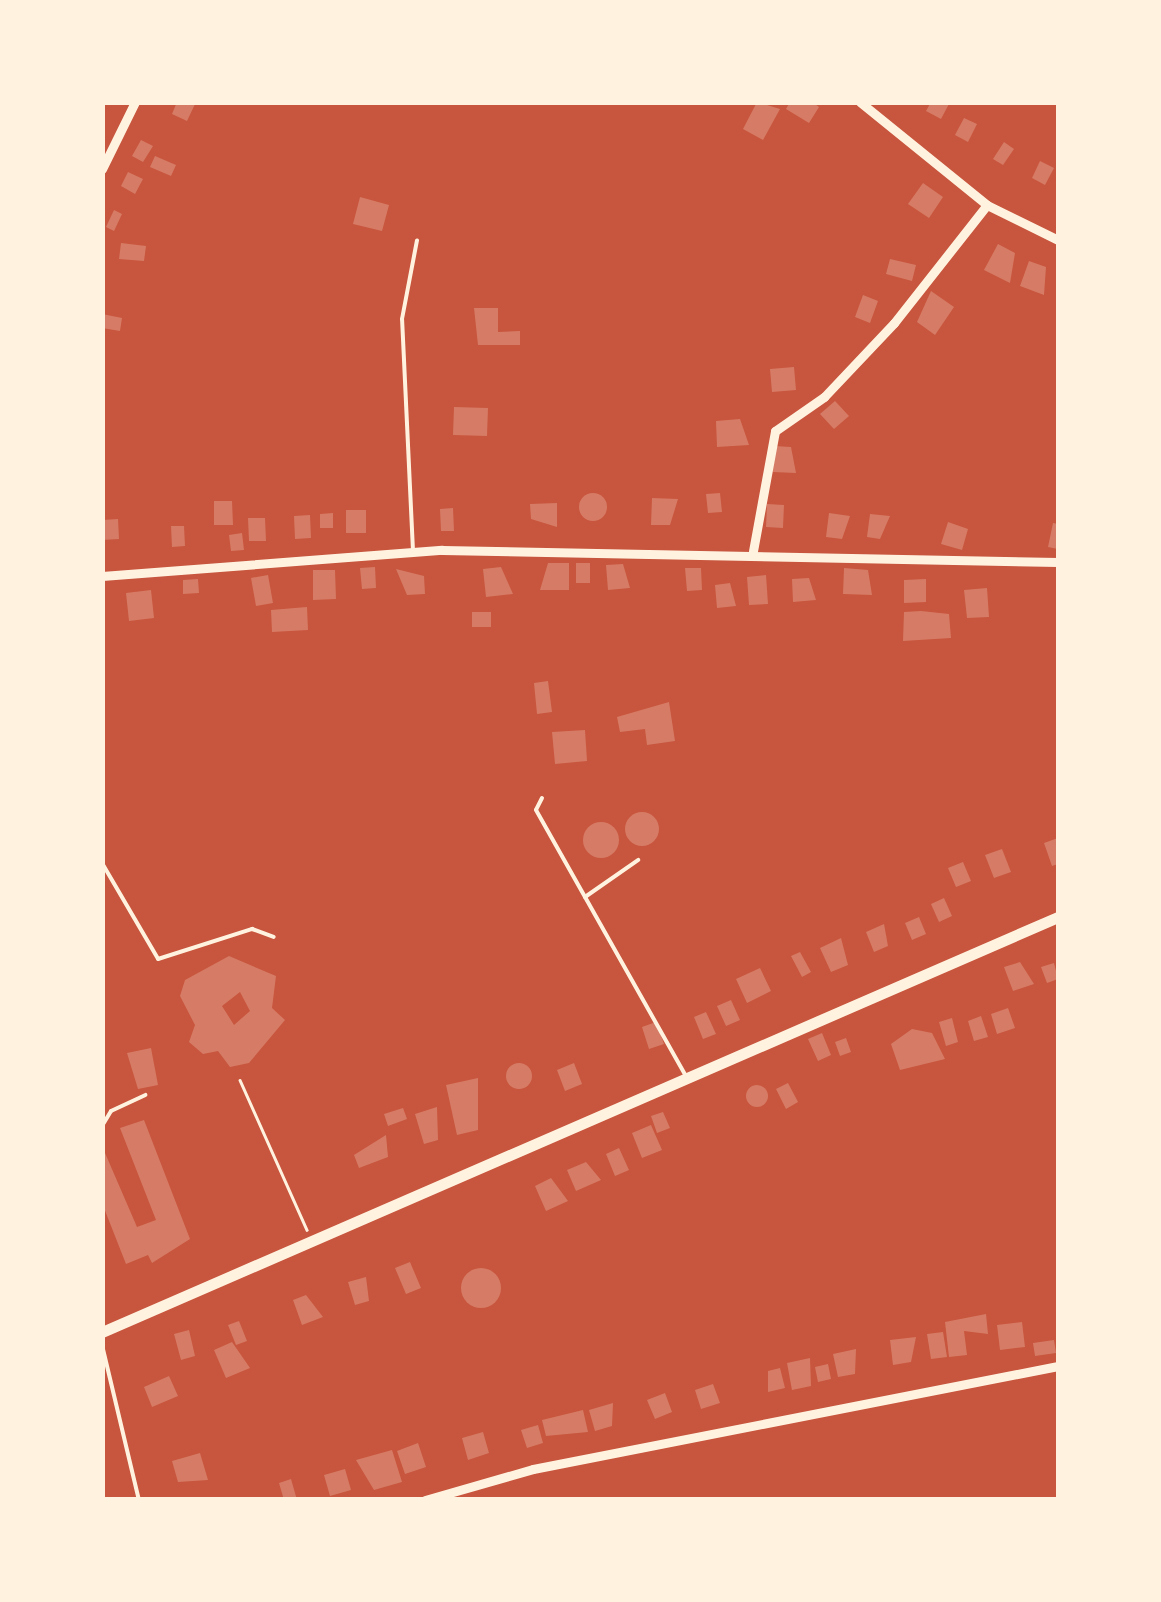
<!DOCTYPE html>
<html>
<head>
<meta charset="utf-8">
<style>
  body { margin:0 }
  #map { position:relative; width:1161px; height:1602px; overflow:hidden; background:#c8553d; font-family:Helvetica,sans-serif }
  div>[style] { position:absolute }
  [style*='--x'] { left:calc(var(--x)*1px); top:calc(var(--y)*1px); width:calc(var(--w)*1px); rotate:calc(var(--a)*1deg) }
  .building>* { inset:0; background:#d67c66 }
  .round { border-radius:50% }
  .path>* { height:2.5px; margin:-1.25px; padding:0 1.25px; transform-origin:1.25px; border-radius:1.25px; background:#fff3e0 }
  .service>* { height:4px; margin:-2px; padding:0 2px; transform-origin:2px; border-radius:2px; background:#fff3e0 }
  .minor>* { height:9px; margin:-4.5px; padding:0 4.5px; transform-origin:4.5px; border-radius:4.5px; background:#fff3e0 }
  .secondary>* { height:11px; margin:-5.5px; padding:0 5.5px; transform-origin:5.5px; border-radius:5.5px; background:#fff3e0 }
  span { translate:-50% -50%; white-space:nowrap; text-align:center; line-height:1.15; -webkit-text-stroke:8px #fff3e0; paint-order:stroke }
  .frame { position:absolute; inset:0; border:105px solid #fff3e0; pointer-events:none }
</style>
</head>
<body>
<div id="map">
  <div class="building">
    <div style="clip-path:polygon(177px 102px,196px 102px,187px 121px,172px 114px)"></div>
    <div style="clip-path:polygon(757px 102px,780px 109px,763px 140px,743px 129px)"></div>
    <div style="clip-path:polygon(790px 102px,812px 102px,819px 107px,809px 123px,786px 109px)"></div>
    <div style="clip-path:polygon(931px 102px,950px 102px,941px 119px,926px 111px)"></div>
    <div style="clip-path:polygon(964px 118px,977px 124px,968px 142px,955px 135px)"></div>
    <div style="clip-path:polygon(141px 140px,153px 146px,143px 162px,132px 156px)"></div>
    <div style="clip-path:polygon(1004px 142px,1014px 149px,1003px 165px,993px 159px)"></div>
    <div style="clip-path:polygon(155px 156px,176px 165px,171px 176px,150px 167px)"></div>
    <div style="clip-path:polygon(1040px 161px,1054px 168px,1045px 185px,1032px 178px)"></div>
    <div style="clip-path:polygon(128px 172px,143px 179px,135px 194px,121px 186px)"></div>
    <div style="clip-path:polygon(923px 183px,943px 197px,929px 218px,908px 204px)"></div>
    <div style="clip-path:polygon(360px 197px,389px 205px,382px 231px,353px 224px)"></div>
    <div style="clip-path:polygon(114px 210px,122px 214px,114px 231px,106px 227px)"></div>
    <div style="clip-path:polygon(121px 243px,146px 246px,144px 261px,119px 259px)"></div>
    <div style="clip-path:polygon(998px 244px,1015px 253px,1010px 283px,984px 270px)"></div>
    <div style="clip-path:polygon(890px 259px,916px 265px,912px 281px,886px 274px)"></div>
    <div style="clip-path:polygon(1029px 261px,1046px 267px,1044px 295px,1020px 286px)"></div>
    <div style="clip-path:polygon(931px 291px,954px 307px,935px 335px,917px 322px)"></div>
    <div style="clip-path:polygon(863px 295px,878px 301px,870px 323px,855px 317px)"></div>
    <div style="clip-path:polygon(474px 308px,498px 308px,498px 332px,520px 331px,520px 345px,478px 345px)"></div>
    <div style="clip-path:polygon(102px 314px,122px 318px,120px 331px,102px 328px)"></div>
    <div style="clip-path:polygon(794px 367px,796px 390px,772px 392px,770px 369px)"></div>
    <div style="clip-path:polygon(835px 401px,849px 416px,834px 429px,820px 414px)"></div>
    <div style="clip-path:polygon(454px 407px,488px 408px,487px 436px,453px 435px)"></div>
    <div style="clip-path:polygon(740px 419px,749px 445px,717px 447px,716px 421px)"></div>
    <div style="clip-path:polygon(774px 446px,791px 447px,796px 473px,773px 472px)"></div>
    <div class="round" style="left:579px;top:493px;width:28px;height:28px"></div>
    <div style="clip-path:polygon(720px 493px,722px 512px,708px 513px,706px 494px)"></div>
    <div style="clip-path:polygon(652px 498px,678px 499px,670px 525px,651px 525px)"></div>
    <div style="clip-path:polygon(214px 501px,232px 501px,233px 525px,214px 525px)"></div>
    <div style="clip-path:polygon(557px 503px,557px 527px,531px 519px,530px 504px)"></div>
    <div style="clip-path:polygon(767px 504px,784px 505px,783px 528px,766px 527px)"></div>
    <div style="clip-path:polygon(453px 508px,454px 531px,441px 531px,440px 509px)"></div>
    <div style="clip-path:polygon(346px 510px,366px 510px,366px 533px,346px 533px)"></div>
    <div style="clip-path:polygon(333px 513px,333px 528px,320px 528px,320px 514px)"></div>
    <div style="clip-path:polygon(829px 513px,850px 516px,842px 539px,826px 537px)"></div>
    <div style="clip-path:polygon(870px 514px,890px 516px,880px 539px,867px 537px)"></div>
    <div style="clip-path:polygon(310px 515px,311px 538px,295px 539px,294px 516px)"></div>
    <div style="clip-path:polygon(248px 518px,265px 518px,266px 541px,249px 541px)"></div>
    <div style="clip-path:polygon(118px 519px,119px 539px,102px 540px,102px 520px)"></div>
    <div style="clip-path:polygon(948px 522px,968px 529px,962px 550px,941px 544px)"></div>
    <div style="clip-path:polygon(1053px 523px,1058px 524px,1058px 549px,1048px 547px)"></div>
    <div style="clip-path:polygon(171px 526px,184px 526px,185px 546px,172px 547px)"></div>
    <div style="clip-path:polygon(242px 533px,244px 550px,231px 551px,229px 535px)"></div>
    <div style="clip-path:polygon(548px 563px,569px 563px,569px 590px,540px 590px)"></div>
    <div style="clip-path:polygon(576px 563px,590px 563px,590px 583px,576px 583px)"></div>
    <div style="clip-path:polygon(623px 564px,630px 588px,608px 590px,606px 565px)"></div>
    <div style="clip-path:polygon(375px 567px,376px 588px,362px 589px,360px 568px)"></div>
    <div style="clip-path:polygon(501px 567px,513px 594px,486px 597px,483px 569px)"></div>
    <div style="clip-path:polygon(685px 568px,701px 568px,702px 590px,687px 591px)"></div>
    <div style="clip-path:polygon(844px 568px,868px 570px,872px 595px,843px 594px)"></div>
    <div style="clip-path:polygon(396px 569px,424px 576px,425px 594px,407px 595px)"></div>
    <div style="clip-path:polygon(313px 570px,335px 570px,336px 599px,313px 600px)"></div>
    <div style="clip-path:polygon(268px 575px,273px 603px,256px 606px,251px 578px)"></div>
    <div style="clip-path:polygon(766px 575px,768px 604px,749px 605px,747px 577px)"></div>
    <div style="clip-path:polygon(809px 578px,816px 600px,793px 602px,792px 579px)"></div>
    <div style="clip-path:polygon(198px 579px,199px 593px,183px 594px,183px 580px)"></div>
    <div style="clip-path:polygon(926px 579px,926px 602px,904px 603px,904px 580px)"></div>
    <div style="clip-path:polygon(730px 583px,736px 606px,717px 608px,715px 585px)"></div>
    <div style="clip-path:polygon(987px 588px,989px 617px,967px 618px,964px 590px)"></div>
    <div style="clip-path:polygon(151px 590px,154px 618px,129px 621px,126px 593px)"></div>
    <div style="clip-path:polygon(307px 607px,308px 630px,272px 632px,271px 610px)"></div>
    <div style="clip-path:polygon(921px 611px,949px 614px,951px 638px,903px 641px,904px 612px)"></div>
    <div style="clip-path:polygon(472px 612px,491px 612px,491px 627px,472px 627px)"></div>
    <div style="clip-path:polygon(548px 681px,552px 712px,537px 714px,534px 683px)"></div>
    <div style="clip-path:polygon(669px 702px,675px 741px,647px 745px,645px 729px,620px 732px,617px 717px)"></div>
    <div style="clip-path:polygon(585px 730px,587px 761px,555px 764px,552px 732px)"></div>
    <div class="round" style="left:625px;top:812px;width:34px;height:34px"></div>
    <div class="round" style="left:583px;top:822px;width:36px;height:36px"></div>
    <div style="clip-path:polygon(1058px 838px,1058px 864px,1052px 866px,1044px 843px)"></div>
    <div style="clip-path:polygon(1002px 849px,1011px 872px,994px 878px,985px 855px)"></div>
    <div style="clip-path:polygon(963px 862px,971px 881px,956px 887px,948px 868px)"></div>
    <div style="clip-path:polygon(944px 898px,952px 916px,939px 922px,931px 904px)"></div>
    <div style="clip-path:polygon(919px 917px,926px 934px,912px 940px,905px 923px)"></div>
    <div style="clip-path:polygon(884px 924px,888px 946px,874px 952px,866px 932px)"></div>
    <div style="clip-path:polygon(841px 938px,848px 965px,831px 972px,820px 948px)"></div>
    <div style="clip-path:polygon(800px 952px,811px 972px,802px 977px,791px 956px)"></div>
    <div style="clip-path:polygon(evenodd,229px 956px,276px 976px,272px 1008px,285px 1020px,249px 1063px,230px 1067px,218px 1051px,203px 1054px,189px 1042px,195px 1025px,180px 996px,185px 980px,229px 956px,240px 992px,250px 1011px,234px 1025px,222px 1006px,240px 992px)"></div>
    <div style="clip-path:polygon(1020px 962px,1034px 984px,1013px 991px,1004px 967px)"></div>
    <div style="clip-path:polygon(1054px 963px,1058px 979px,1047px 983px,1041px 967px)"></div>
    <div style="clip-path:polygon(760px 968px,771px 991px,747px 1003px,736px 979px)"></div>
    <div style="clip-path:polygon(731px 1000px,740px 1020px,726px 1026px,717px 1006px)"></div>
    <div style="clip-path:polygon(1008px 1008px,1015px 1028px,997px 1034px,991px 1014px)"></div>
    <div style="clip-path:polygon(706px 1012px,716px 1034px,703px 1039px,694px 1017px)"></div>
    <div style="clip-path:polygon(981px 1016px,988px 1037px,974px 1041px,968px 1021px)"></div>
    <div style="clip-path:polygon(952px 1018px,958px 1042px,946px 1046px,939px 1022px)"></div>
    <div style="clip-path:polygon(656px 1022px,664px 1044px,649px 1049px,642px 1027px)"></div>
    <div style="clip-path:polygon(912px 1029px,932px 1033px,945px 1059px,900px 1070px,891px 1044px)"></div>
    <div style="clip-path:polygon(822px 1033px,831px 1055px,818px 1061px,808px 1039px)"></div>
    <div style="clip-path:polygon(846px 1038px,851px 1052px,840px 1056px,835px 1042px)"></div>
    <div style="clip-path:polygon(151px 1048px,158px 1085px,138px 1089px,127px 1053px)"></div>
    <div style="clip-path:polygon(574px 1063px,582px 1084px,565px 1091px,557px 1070px)"></div>
    <div class="round" style="left:506px;top:1063px;width:26px;height:26px"></div>
    <div style="clip-path:polygon(478px 1078px,478px 1130px,457px 1135px,446px 1085px)"></div>
    <div style="clip-path:polygon(788px 1083px,798px 1102px,786px 1109px,776px 1089px)"></div>
    <div class="round" style="left:746px;top:1085px;width:22px;height:22px"></div>
    <div style="clip-path:polygon(437px 1107px,438px 1140px,424px 1144px,415px 1114px)"></div>
    <div style="clip-path:polygon(403px 1108px,407px 1119px,388px 1126px,384px 1114px)"></div>
    <div style="clip-path:polygon(663px 1112px,670px 1128px,657px 1133px,651px 1116px)"></div>
    <div style="clip-path:polygon(144px 1120px,190px 1239px,152px 1263px,148px 1255px,126px 1264px,102px 1203px,102px 1146px,137px 1227px,156px 1220px,120px 1128px)"></div>
    <div style="clip-path:polygon(651px 1125px,662px 1150px,642px 1158px,632px 1133px)"></div>
    <div style="clip-path:polygon(386px 1135px,388px 1157px,359px 1168px,354px 1155px)"></div>
    <div style="clip-path:polygon(619px 1148px,629px 1170px,615px 1176px,606px 1154px)"></div>
    <div style="clip-path:polygon(586px 1162px,601px 1180px,576px 1191px,567px 1170px)"></div>
    <div style="clip-path:polygon(551px 1178px,568px 1201px,546px 1211px,535px 1186px)"></div>
    <div style="clip-path:polygon(410px 1262px,421px 1288px,406px 1294px,395px 1268px)"></div>
    <div class="round" style="left:461px;top:1268px;width:40px;height:40px"></div>
    <div style="clip-path:polygon(366px 1277px,369px 1301px,355px 1305px,348px 1282px)"></div>
    <div style="clip-path:polygon(306px 1295px,323px 1317px,302px 1325px,293px 1300px)"></div>
    <div style="clip-path:polygon(986px 1314px,988px 1334px,964px 1331px,967px 1355px,949px 1357px,945px 1322px)"></div>
    <div style="clip-path:polygon(239px 1321px,247px 1341px,236px 1345px,228px 1325px)"></div>
    <div style="clip-path:polygon(1022px 1322px,1025px 1347px,1000px 1350px,997px 1325px)"></div>
    <div style="clip-path:polygon(189px 1330px,195px 1356px,181px 1360px,174px 1334px)"></div>
    <div style="clip-path:polygon(943px 1332px,947px 1357px,931px 1359px,927px 1334px)"></div>
    <div style="clip-path:polygon(916px 1337px,911px 1362px,893px 1365px,890px 1340px)"></div>
    <div style="clip-path:polygon(1054px 1340px,1056px 1353px,1035px 1356px,1033px 1343px)"></div>
    <div style="clip-path:polygon(232px 1342px,250px 1368px,226px 1378px,214px 1350px)"></div>
    <div style="clip-path:polygon(856px 1349px,855px 1374px,838px 1377px,833px 1354px)"></div>
    <div style="clip-path:polygon(810px 1358px,811px 1386px,792px 1390px,787px 1363px)"></div>
    <div style="clip-path:polygon(828px 1364px,831px 1379px,818px 1382px,815px 1367px)"></div>
    <div style="clip-path:polygon(780px 1368px,785px 1388px,768px 1392px,768px 1371px)"></div>
    <div style="clip-path:polygon(169px 1376px,178px 1396px,152px 1407px,144px 1387px)"></div>
    <div style="clip-path:polygon(713px 1384px,720px 1403px,701px 1409px,695px 1390px)"></div>
    <div style="clip-path:polygon(665px 1393px,672px 1412px,655px 1419px,647px 1400px)"></div>
    <div style="clip-path:polygon(613px 1403px,612px 1426px,595px 1431px,589px 1410px)"></div>
    <div style="clip-path:polygon(583px 1410px,588px 1432px,546px 1436px,542px 1420px)"></div>
    <div style="clip-path:polygon(538px 1425px,543px 1443px,527px 1448px,521px 1430px)"></div>
    <div style="clip-path:polygon(483px 1432px,489px 1453px,468px 1460px,462px 1438px)"></div>
    <div style="clip-path:polygon(418px 1443px,426px 1467px,405px 1474px,397px 1451px)"></div>
    <div style="clip-path:polygon(392px 1450px,402px 1482px,374px 1490px,356px 1460px)"></div>
    <div style="clip-path:polygon(200px 1453px,208px 1480px,178px 1482px,172px 1461px)"></div>
    <div style="clip-path:polygon(345px 1469px,351px 1490px,330px 1496px,324px 1475px)"></div>
    <div style="clip-path:polygon(291px 1479px,297px 1500px,284px 1500px,279px 1483px)"></div>
  </div>
  <div class="path">
    <div style="--x:240;--y:1080;--w:164;--a:65.9"></div>
  </div>
  <div class="service">
    <div style="--x:413;--y:551;--w:232;--a:-92.7"></div>
    <div style="--x:402;--y:319;--w:80;--a:-79.2"></div>
    <div style="--x:542;--y:798;--w:13;--a:117"></div>
    <div style="--x:536;--y:810;--w:303;--a:60.6"></div>
    <div style="--x:102;--y:863;--w:111;--a:59.7"></div>
    <div style="--x:158;--y:959;--w:99;--a:-17.7"></div>
    <div style="--x:252;--y:929;--w:23;--a:20"></div>
    <div style="--x:585;--y:897;--w:65;--a:-34.9"></div>
    <div style="--x:102;--y:978;--w:20;--a:90"></div>
    <div style="--x:102;--y:1126;--w:17;--a:-59"></div>
    <div style="--x:111;--y:1111;--w:38;--a:-25"></div>
    <div style="--x:102;--y:1345;--w:159;--a:76.6"></div>
  </div>
  <div class="minor">
    <div style="--x:860;--y:102;--w:164;--a:39"></div>
    <div style="--x:987;--y:205;--w:79;--a:26.2"></div>
    <div style="--x:102;--y:169;--w:75;--a:-63.8"></div>
    <div style="--x:753;--y:551;--w:122;--a:-79.6"></div>
    <div style="--x:775;--y:431;--w:60;--a:-34.8"></div>
    <div style="--x:824;--y:397;--w:102;--a:-46.6"></div>
    <div style="--x:894;--y:323;--w:150;--a:-51.8"></div>
    <div style="--x:102;--y:576;--w:341;--a:-4.4"></div>
    <div style="--x:442;--y:550;--w:616;--a:1.12"></div>
    <div style="--x:425;--y:1500;--w:112;--a:-16"></div>
    <div style="--x:533;--y:1469;--w:535;--a:-11.1"></div>
  </div>
  <div class="secondary">
    <div style="--x:102;--y:1332;--w:1042;--a:-23.47"></div>
  </div>
  <div class="frame"></div>
</div>
</body>
</html>
